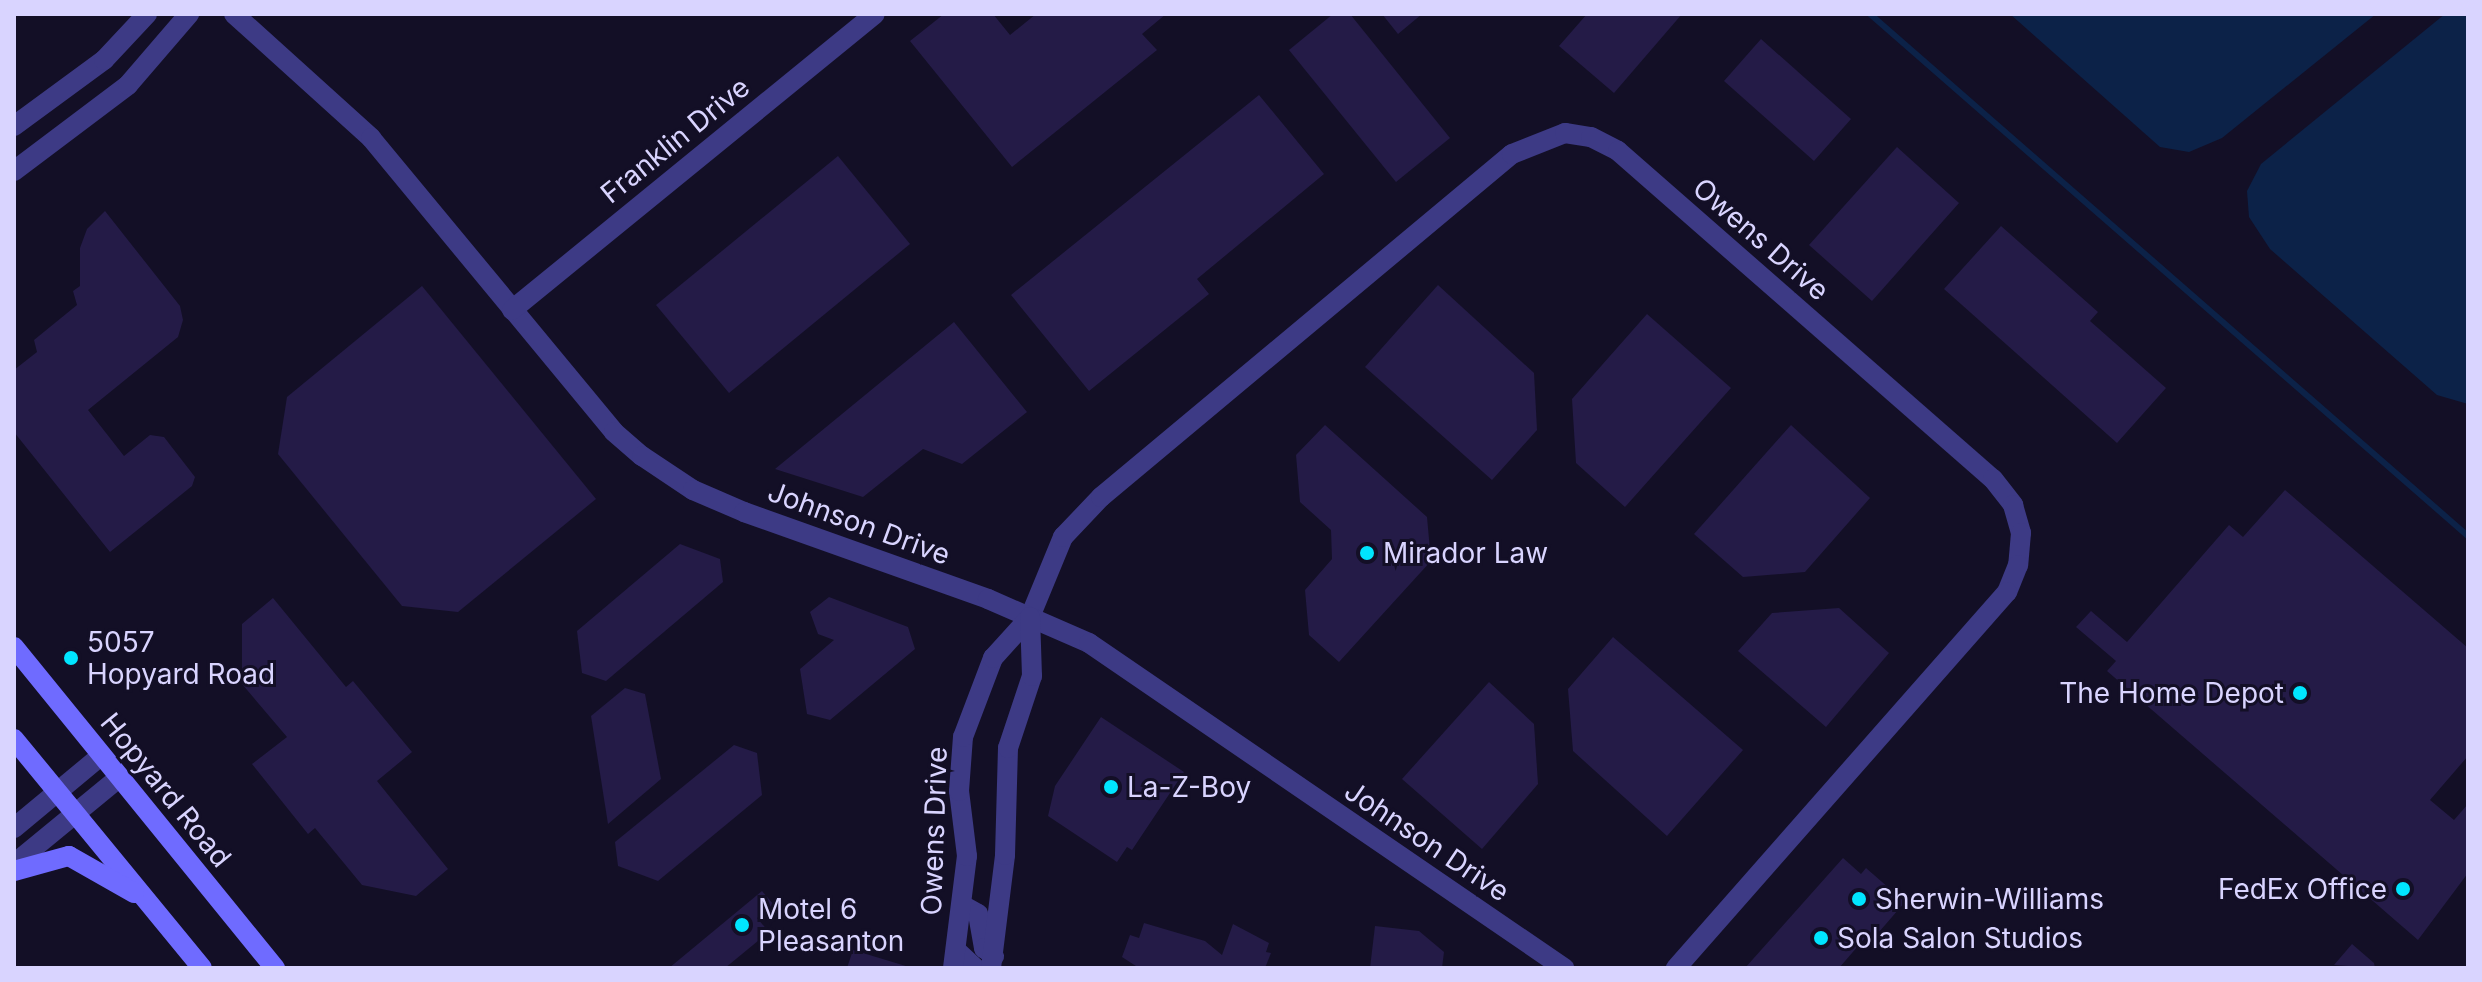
<!DOCTYPE html>
<html>
<head>
<meta charset="utf-8">
<style>
  body { margin:0 }
  #map { position:relative; width:2482px; height:982px; overflow:hidden; background:#130f26; font-family:Inter,sans-serif }
  div>[style] { position:absolute }
  [style*='--x'] { left:calc(var(--x)*1px); top:calc(var(--y)*1px); width:calc(var(--w)*1px); rotate:calc(var(--a)*1deg) }
  .water>* { inset:0; background:#0c2248 }
  .stream>* { height:6px; margin:-3px; padding:0 3px; transform-origin:3px; border-radius:3px; background:#0c2248 }
  .building>* { inset:0; background:#241b47 }
  .minor>* { height:20px; margin:-10px; padding:0 10px; transform-origin:10px; border-radius:10px; background:#3d3a85 }
  .tertiary>* { height:20px; margin:-10px; padding:0 10px; transform-origin:10px; border-radius:10px; background:#3d3a85 }
  .secondary>* { height:20px; margin:-10px; padding:0 10px; transform-origin:10px; border-radius:10px; background:#6f6bff }
  .dots>* { width:22px; height:22px; translate:-50% -50%; box-sizing:border-box; border:4px solid #130f26; border-radius:50% }
  span { translate:-50% -50%; white-space:nowrap; text-align:center; line-height:1.15; -webkit-text-stroke:6px #130f26; paint-order:stroke }
  .street-label { font-size:28px; color:#d9d4ff }
  .poi-label { font-size:28px; color:#d9d4ff }
  .left { translate:0 -50%; text-align:left }
  .right { translate:-100% -50%; text-align:right }
  .frame { position:absolute; inset:0; border:16px solid #d9d4ff; pointer-events:none }
</style>
</head>
<body>
<div id="map">
  <div class="water">
    <div style="clip-path:polygon(2010px 14px,2376px 14px,2222px 138px,2189px 152px,2160px 147px)"></div>
    <div style="clip-path:polygon(2445px 14px,2468px 14px,2468px 404px,2437px 395px,2270px 249px,2249px 217px,2247px 191px,2261px 164px)"></div>
  </div>
  <div class="stream">
    <div style="--x:1870;--y:14;--w:794;--a:41.12"></div>
  </div>
  <div class="building">
    <div style="clip-path:polygon(944px 14px,993px 14px,1010px 35px,1036px 14px,1166px 14px,1142px 34px,1157px 50px,1012px 167px,910px 41px)"></div>
    <div style="clip-path:polygon(1333px 14px,1350px 14px,1450px 138px,1396px 182px,1289px 50px)"></div>
    <div style="clip-path:polygon(1382px 14px,1422px 14px,1398px 34px)"></div>
    <div style="clip-path:polygon(1587px 14px,1682px 14px,1614px 93px,1559px 46px)"></div>
    <div style="clip-path:polygon(1761px 39px,1851px 119px,1814px 161px,1724px 81px)"></div>
    <div style="clip-path:polygon(1259px 95px,1324px 174px,1197px 279px,1209px 294px,1089px 391px,1011px 295px)"></div>
    <div style="clip-path:polygon(1897px 147px,1959px 203px,1872px 301px,1809px 245px)"></div>
    <div style="clip-path:polygon(838px 156px,910px 244px,729px 393px,656px 305px)"></div>
    <div style="clip-path:polygon(105px 211px,180px 306px,183px 320px,178px 337px,88px 410px,124px 456px,150px 435px,164px 437px,195px 477px,192px 486px,110px 552px,14px 432px,14px 370px,37px 352px,34px 340px,77px 305px,73px 291px,80px 286px,80px 248px,87px 229px)"></div>
    <div style="clip-path:polygon(2001px 226px,2098px 312px,2090px 321px,2166px 388px,2117px 443px,1944px 289px)"></div>
    <div style="clip-path:polygon(1438px 285px,1534px 373px,1537px 430px,1492px 480px,1365px 367px)"></div>
    <div style="clip-path:polygon(422px 286px,596px 499px,458px 612px,402px 606px,278px 454px,287px 397px)"></div>
    <div style="clip-path:polygon(1647px 314px,1731px 388px,1625px 507px,1576px 463px,1572px 399px)"></div>
    <div style="clip-path:polygon(954px 322px,1027px 412px,962px 464px,923px 449px,863px 497px,775px 469px)"></div>
    <div style="clip-path:polygon(1325px 425px,1427px 517px,1431px 561px,1339px 662px,1309px 635px,1305px 590px,1332px 559px,1331px 530px,1300px 502px,1296px 455px)"></div>
    <div style="clip-path:polygon(1791px 425px,1870px 498px,1805px 572px,1743px 577px,1694px 534px)"></div>
    <div style="clip-path:polygon(2285px 490px,2468px 648px,2468px 756px,2430px 800px,2454px 820px,2468px 804px,2468px 873px,2418px 940px,2107px 671px,2116px 661px,2076px 627px,2091px 611px,2127px 642px,2229px 525px,2243px 537px)"></div>
    <div style="clip-path:polygon(680px 544px,720px 559px,723px 582px,606px 681px,582px 673px,577px 631px)"></div>
    <div style="clip-path:polygon(829px 597px,908px 627px,915px 649px,830px 720px,807px 714px,800px 669px,834px 640px,818px 634px,810px 612px)"></div>
    <div style="clip-path:polygon(273px 598px,346px 687px,353px 681px,412px 752px,377px 781px,448px 869px,416px 896px,362px 885px,315px 828px,308px 834px,252px 764px,287px 737px,242px 684px,242px 624px)"></div>
    <div style="clip-path:polygon(1839px 608px,1889px 653px,1826px 727px,1738px 651px,1772px 613px)"></div>
    <div style="clip-path:polygon(1613px 637px,1743px 750px,1667px 836px,1573px 751px,1568px 689px)"></div>
    <div style="clip-path:polygon(1489px 682px,1534px 724px,1538px 784px,1482px 849px,1402px 779px)"></div>
    <div style="clip-path:polygon(625px 688px,645px 694px,661px 779px,608px 824px,591px 716px)"></div>
    <div style="clip-path:polygon(1101px 717px,1184px 772px,1132px 850px,1127px 847px,1117px 862px,1048px 816px,1055px 786px)"></div>
    <div style="clip-path:polygon(734px 745px,757px 753px,762px 795px,658px 881px,618px 866px,615px 842px)"></div>
    <div style="clip-path:polygon(1843px 858px,1861px 874px,1866px 868px,1905px 902px,1879px 932px,1870px 942px,1865px 938px,1839px 968px,1745px 968px)"></div>
    <div style="clip-path:polygon(762px 891px,774px 905px,757px 918px,769px 932px,725px 968px,669px 968px)"></div>
    <div style="clip-path:polygon(1144px 923px,1205px 941px,1222px 955px,1233px 924px,1269px 943px,1266px 952px,1271px 953px,1265px 968px,1139px 968px,1122px 957px,1130px 935px,1139px 938px)"></div>
    <div style="clip-path:polygon(1375px 926px,1419px 931px,1444px 952px,1442px 968px,1370px 968px)"></div>
    <div style="clip-path:polygon(2352px 944px,2374px 963px,2375px 968px,2334px 965px)"></div>
    <div style="clip-path:polygon(853px 950px,909px 967px,909px 968px,847px 968px)"></div>
  </div>
  <div class="minor">
    <div style="--x:14;--y:126;--w:112;--a:-36.3"></div>
    <div style="--x:104;--y:60;--w:63;--a:-46.9"></div>
    <div style="--x:14;--y:171;--w:143;--a:-37"></div>
    <div style="--x:128;--y:85;--w:94;--a:-49.3"></div>
    <div style="--x:1030;--y:617;--w:87;--a:-67.6"></div>
    <div style="--x:1063;--y:537;--w:55;--a:-46.5"></div>
    <div style="--x:1101;--y:497;--w:535;--a:-39.85"></div>
    <div style="--x:1512;--y:154;--w:57;--a:-21.6"></div>
    <div style="--x:1565;--y:133;--w:26;--a:9"></div>
    <div style="--x:1591;--y:137;--w:30;--a:27"></div>
    <div style="--x:1618;--y:151;--w:498;--a:41.2"></div>
    <div style="--x:1993;--y:479;--w:33;--a:52"></div>
    <div style="--x:2013;--y:505;--w:29;--a:74"></div>
    <div style="--x:2021;--y:533;--w:32;--a:95"></div>
    <div style="--x:2018;--y:565;--w:29;--a:112"></div>
    <div style="--x:2007;--y:592;--w:501;--a:131.36"></div>
  </div>
  <div class="tertiary">
    <div style="--x:234;--y:14;--w:185;--a:42.1"></div>
    <div style="--x:371;--y:138;--w:381;--a:50.4"></div>
    <div style="--x:614;--y:432;--w:37;--a:41"></div>
    <div style="--x:642;--y:456;--w:61;--a:33.7"></div>
    <div style="--x:693;--y:490;--w:56;--a:23.3"></div>
    <div style="--x:744;--y:512;--w:259;--a:19.6"></div>
    <div style="--x:988;--y:599;--w:110;--a:23.5"></div>
    <div style="--x:1089;--y:643;--w:576;--a:34.38"></div>
    <div style="--x:512;--y:310;--w:468;--a:-39.2"></div>
    <div style="--x:14;--y:828;--w:114;--a:-39.7"></div>
    <div style="--x:14;--y:864;--w:137;--a:-39.4"></div>
    <div style="--x:962;--y:905;--w:18;--a:29"></div>
    <div style="--x:978;--y:914;--w:35;--a:80"></div>
    <div style="--x:984;--y:948;--w:13;--a:39"></div>
    <div style="--x:957;--y:951;--w:25;--a:43"></div>
    <div style="--x:953;--y:968;--w:113;--a:-82.9"></div>
    <div style="--x:967;--y:856;--w:65;--a:-97"></div>
    <div style="--x:959;--y:791;--w:54;--a:-85.8"></div>
    <div style="--x:963;--y:737;--w:85;--a:-69.2"></div>
    <div style="--x:993;--y:658;--w:55;--a:-47.9"></div>
    <div style="--x:991;--y:968;--w:114;--a:-82.9"></div>
    <div style="--x:1005;--y:855;--w:107;--a:-88.4"></div>
    <div style="--x:1008;--y:748;--w:76;--a:-71.6"></div>
    <div style="--x:1032;--y:676;--w:59;--a:-91.9"></div>
  </div>
  <div class="secondary">
    <div style="--x:14;--y:647;--w:414;--a:50.9"></div>
    <div style="--x:14;--y:739;--w:296;--a:50.6"></div>
    <div style="--x:14;--y:871;--w:57;--a:-15.3"></div>
    <div style="--x:69;--y:856;--w:75;--a:29.6"></div>
  </div>
  <div class="dots">
    <div style="left:1367px;top:553px;background:#00e5ff"></div>
    <div style="left:71px;top:658px;background:#00e5ff"></div>
    <div style="left:2300px;top:693px;background:#00e5ff"></div>
    <div style="left:1111px;top:787px;background:#00e5ff"></div>
    <div style="left:2403px;top:889px;background:#00e5ff"></div>
    <div style="left:1859px;top:899px;background:#00e5ff"></div>
    <div style="left:742px;top:925px;background:#00e5ff"></div>
    <div style="left:1821px;top:938px;background:#00e5ff"></div>
  </div>
  <div class="street-label">
    <span style="left:675px;top:140px;rotate:-39deg">Franklin Drive</span>
    <span style="left:1761px;top:239px;rotate:41deg">Owens Drive</span>
    <span style="left:859px;top:523px;rotate:20deg">Johnson Drive</span>
    <span style="left:166px;top:790px;rotate:51deg">Hopyard Road</span>
    <span style="left:934px;top:831px;rotate:-88deg">Owens Drive</span>
    <span style="left:1427px;top:841px;rotate:34deg">Johnson Drive</span>
  </div>
  <div class="poi-label">
    <span class="left" style="left:1383px;top:553px">Mirador Law</span>
    <span class="left" style="left:87px;top:658px">5057<br>Hopyard Road</span>
    <span class="right" style="left:2284px;top:693px">The Home Depot</span>
    <span class="left" style="left:1127px;top:787px">La-Z-Boy</span>
    <span class="right" style="left:2387px;top:889px">FedEx Office</span>
    <span class="left" style="left:1875px;top:899px">Sherwin-Williams</span>
    <span class="left" style="left:758px;top:925px">Motel 6<br>Pleasanton</span>
    <span class="left" style="left:1837px;top:938px">Sola Salon Studios</span>
  </div>
  <div class="frame"></div>
</div>
</body>
</html>
